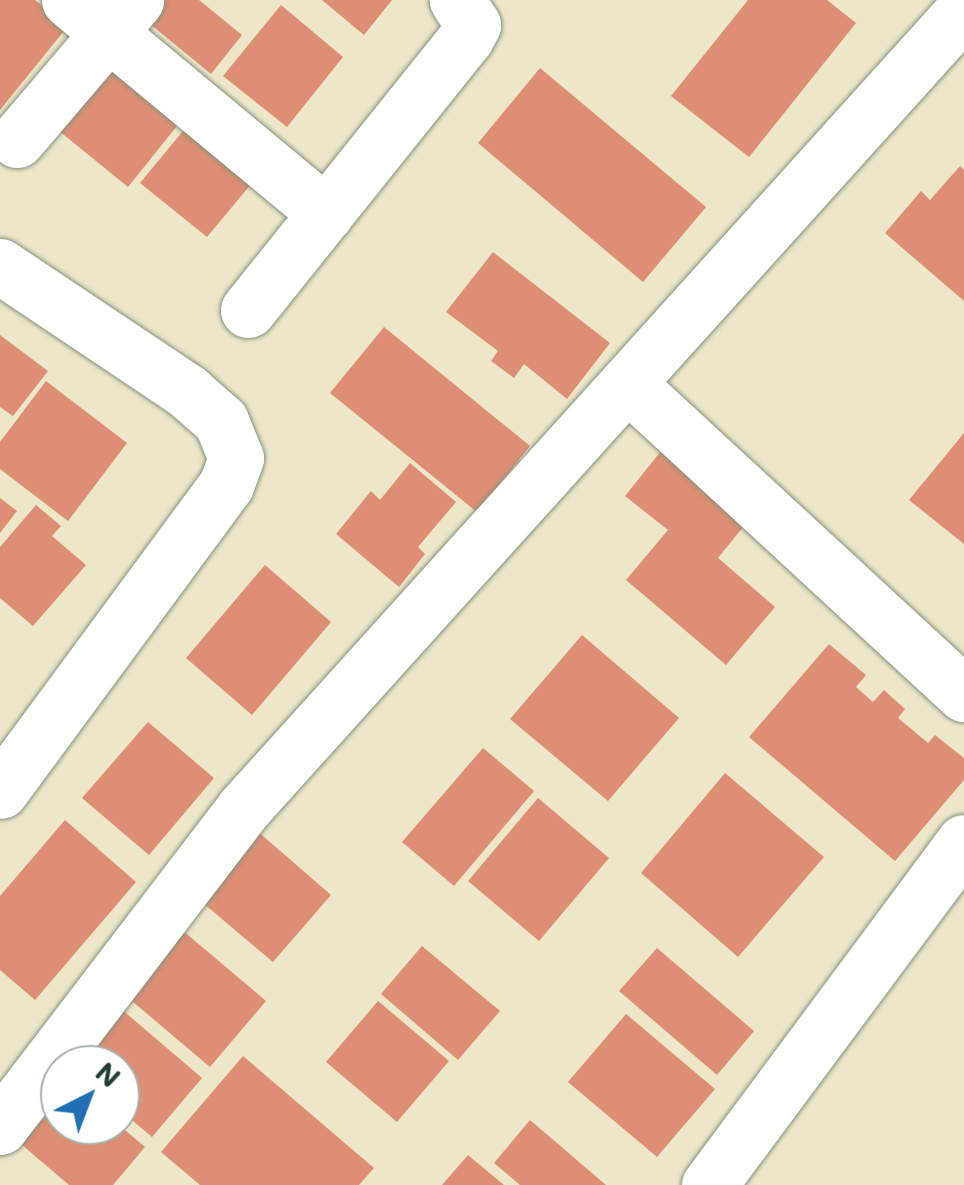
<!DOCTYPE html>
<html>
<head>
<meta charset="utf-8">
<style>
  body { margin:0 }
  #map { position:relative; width:964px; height:1185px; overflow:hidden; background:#eee6c9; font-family:Mali,sans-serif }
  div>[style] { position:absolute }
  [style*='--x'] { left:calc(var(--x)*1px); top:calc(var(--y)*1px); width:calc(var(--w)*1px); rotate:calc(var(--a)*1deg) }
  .building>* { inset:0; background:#dd8e74 }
  .roads { filter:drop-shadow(0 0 2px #86927e) drop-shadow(0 0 2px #86927e) }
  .street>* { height:55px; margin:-27.5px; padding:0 27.5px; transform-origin:27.5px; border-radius:27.5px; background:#fff }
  span { translate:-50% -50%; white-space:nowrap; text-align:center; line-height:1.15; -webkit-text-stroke:8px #fff; paint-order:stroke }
  .north { position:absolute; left:40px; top:1045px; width:100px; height:100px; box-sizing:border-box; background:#fff; border:2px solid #a5b1ae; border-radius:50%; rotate:42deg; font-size:28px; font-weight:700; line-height:40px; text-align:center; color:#1f3d34 }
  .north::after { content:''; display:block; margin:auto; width:35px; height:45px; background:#1f6fb2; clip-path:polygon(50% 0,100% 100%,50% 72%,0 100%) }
</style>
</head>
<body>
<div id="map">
  <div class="building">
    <div style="clip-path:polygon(0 0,35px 0,68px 26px,0 110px)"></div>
    <div style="clip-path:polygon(160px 0,199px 0,242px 35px,211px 74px,144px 19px)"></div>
    <div style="clip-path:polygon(322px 0,392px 0,364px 35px)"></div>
    <div style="clip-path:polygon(748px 0,827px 0,856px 23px,749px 157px,671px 96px)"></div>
    <div style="clip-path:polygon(281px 5px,343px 57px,287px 127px,223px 76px)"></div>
    <div style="clip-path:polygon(113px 50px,189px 111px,128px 187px,53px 126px)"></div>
    <div style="clip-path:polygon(540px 68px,706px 207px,643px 282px,478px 143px)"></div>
    <div style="clip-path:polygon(192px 120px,252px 183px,207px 237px,140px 183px)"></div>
    <div style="clip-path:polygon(960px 166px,964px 170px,964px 301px,885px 233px,921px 191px,930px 200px)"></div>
    <div style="clip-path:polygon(493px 252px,610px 343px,567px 399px,524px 364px,514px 378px,491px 361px,498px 351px,446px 312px)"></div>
    <div style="clip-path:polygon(384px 327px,530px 446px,477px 512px,330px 393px)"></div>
    <div style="clip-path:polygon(0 335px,48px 371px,13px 416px,0 407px)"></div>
    <div style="clip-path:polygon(46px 381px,127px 443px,68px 521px,0 469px,0 442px)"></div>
    <div style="clip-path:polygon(964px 433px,964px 544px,909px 500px)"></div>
    <div style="clip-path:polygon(661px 451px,748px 521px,718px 558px,775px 607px,726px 665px,626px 580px,668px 530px,625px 496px)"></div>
    <div style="clip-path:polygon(410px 463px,456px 502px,418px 547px,425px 554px,399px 587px,336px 534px,371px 491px,380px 500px)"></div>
    <div style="clip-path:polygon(0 498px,17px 511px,0 533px)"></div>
    <div style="clip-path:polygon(36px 505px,61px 526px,52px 536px,86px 565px,33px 626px,0 598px,0 547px)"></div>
    <div style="clip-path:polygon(265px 565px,331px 622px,252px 715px,186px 658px)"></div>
    <div style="clip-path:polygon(582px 635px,679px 718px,608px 801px,510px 719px)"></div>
    <div style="clip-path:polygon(829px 644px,866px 675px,856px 687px,873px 702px,884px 690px,905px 709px,898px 718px,928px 743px,935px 735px,964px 758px,964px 780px,895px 861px,749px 737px)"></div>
    <div style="clip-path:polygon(148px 722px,214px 778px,149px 855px,82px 798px)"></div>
    <div style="clip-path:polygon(483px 748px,534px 791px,454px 886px,402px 842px)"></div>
    <div style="clip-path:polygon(725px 773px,824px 857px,738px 957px,641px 873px)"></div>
    <div style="clip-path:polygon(538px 798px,609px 858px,539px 941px,468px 881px)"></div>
    <div style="clip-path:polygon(65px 820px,136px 882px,35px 1000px,0 970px,0 896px)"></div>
    <div style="clip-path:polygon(248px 823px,331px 895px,273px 962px,190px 892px)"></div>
    <div style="clip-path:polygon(182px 930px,266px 1001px,210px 1067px,126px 996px)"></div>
    <div style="clip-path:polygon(422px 946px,500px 1011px,458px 1060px,381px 994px)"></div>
    <div style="clip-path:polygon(657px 948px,754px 1031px,717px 1075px,619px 991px)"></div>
    <div style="clip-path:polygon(378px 1001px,449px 1061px,397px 1122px,326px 1062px)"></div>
    <div style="clip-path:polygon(120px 1008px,202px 1078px,152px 1137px,120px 1110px,120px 1065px,72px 1065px)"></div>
    <div style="clip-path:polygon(626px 1014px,715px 1089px,657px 1157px,568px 1082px)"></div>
    <div style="clip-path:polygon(243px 1056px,374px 1168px,359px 1185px,200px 1185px,161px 1152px)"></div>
    <div style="clip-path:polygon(60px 1099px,60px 1125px,119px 1125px,145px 1147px,113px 1185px,69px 1185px,21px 1144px)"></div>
    <div style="clip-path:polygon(530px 1120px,606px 1185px,520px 1185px,494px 1163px)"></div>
    <div style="clip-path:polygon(468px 1155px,504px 1185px,442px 1185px)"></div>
  </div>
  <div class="roads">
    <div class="street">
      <div style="--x:69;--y:0;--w:334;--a:39.7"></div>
      <div style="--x:17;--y:140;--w:184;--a:-49.6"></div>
      <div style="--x:0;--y:266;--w:226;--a:33.8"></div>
      <div style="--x:188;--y:392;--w:44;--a:41.3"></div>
      <div style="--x:221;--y:421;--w:40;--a:68"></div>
      <div style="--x:236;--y:458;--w:29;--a:110"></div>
      <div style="--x:226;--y:485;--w:380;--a:126.4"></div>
      <div style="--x:248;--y:310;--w:349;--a:-51.3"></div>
      <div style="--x:466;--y:38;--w:15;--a:-62"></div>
      <div style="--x:473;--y:25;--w:30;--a:-123"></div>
      <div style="--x:629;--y:385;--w:456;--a:42.7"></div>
      <div style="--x:0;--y:1127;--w:400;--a:-52.6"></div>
      <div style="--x:243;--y:809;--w:1076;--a:-47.94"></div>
      <div style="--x:709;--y:1185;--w:427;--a:-53.4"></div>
    </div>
  </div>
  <div class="north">N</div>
</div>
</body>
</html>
